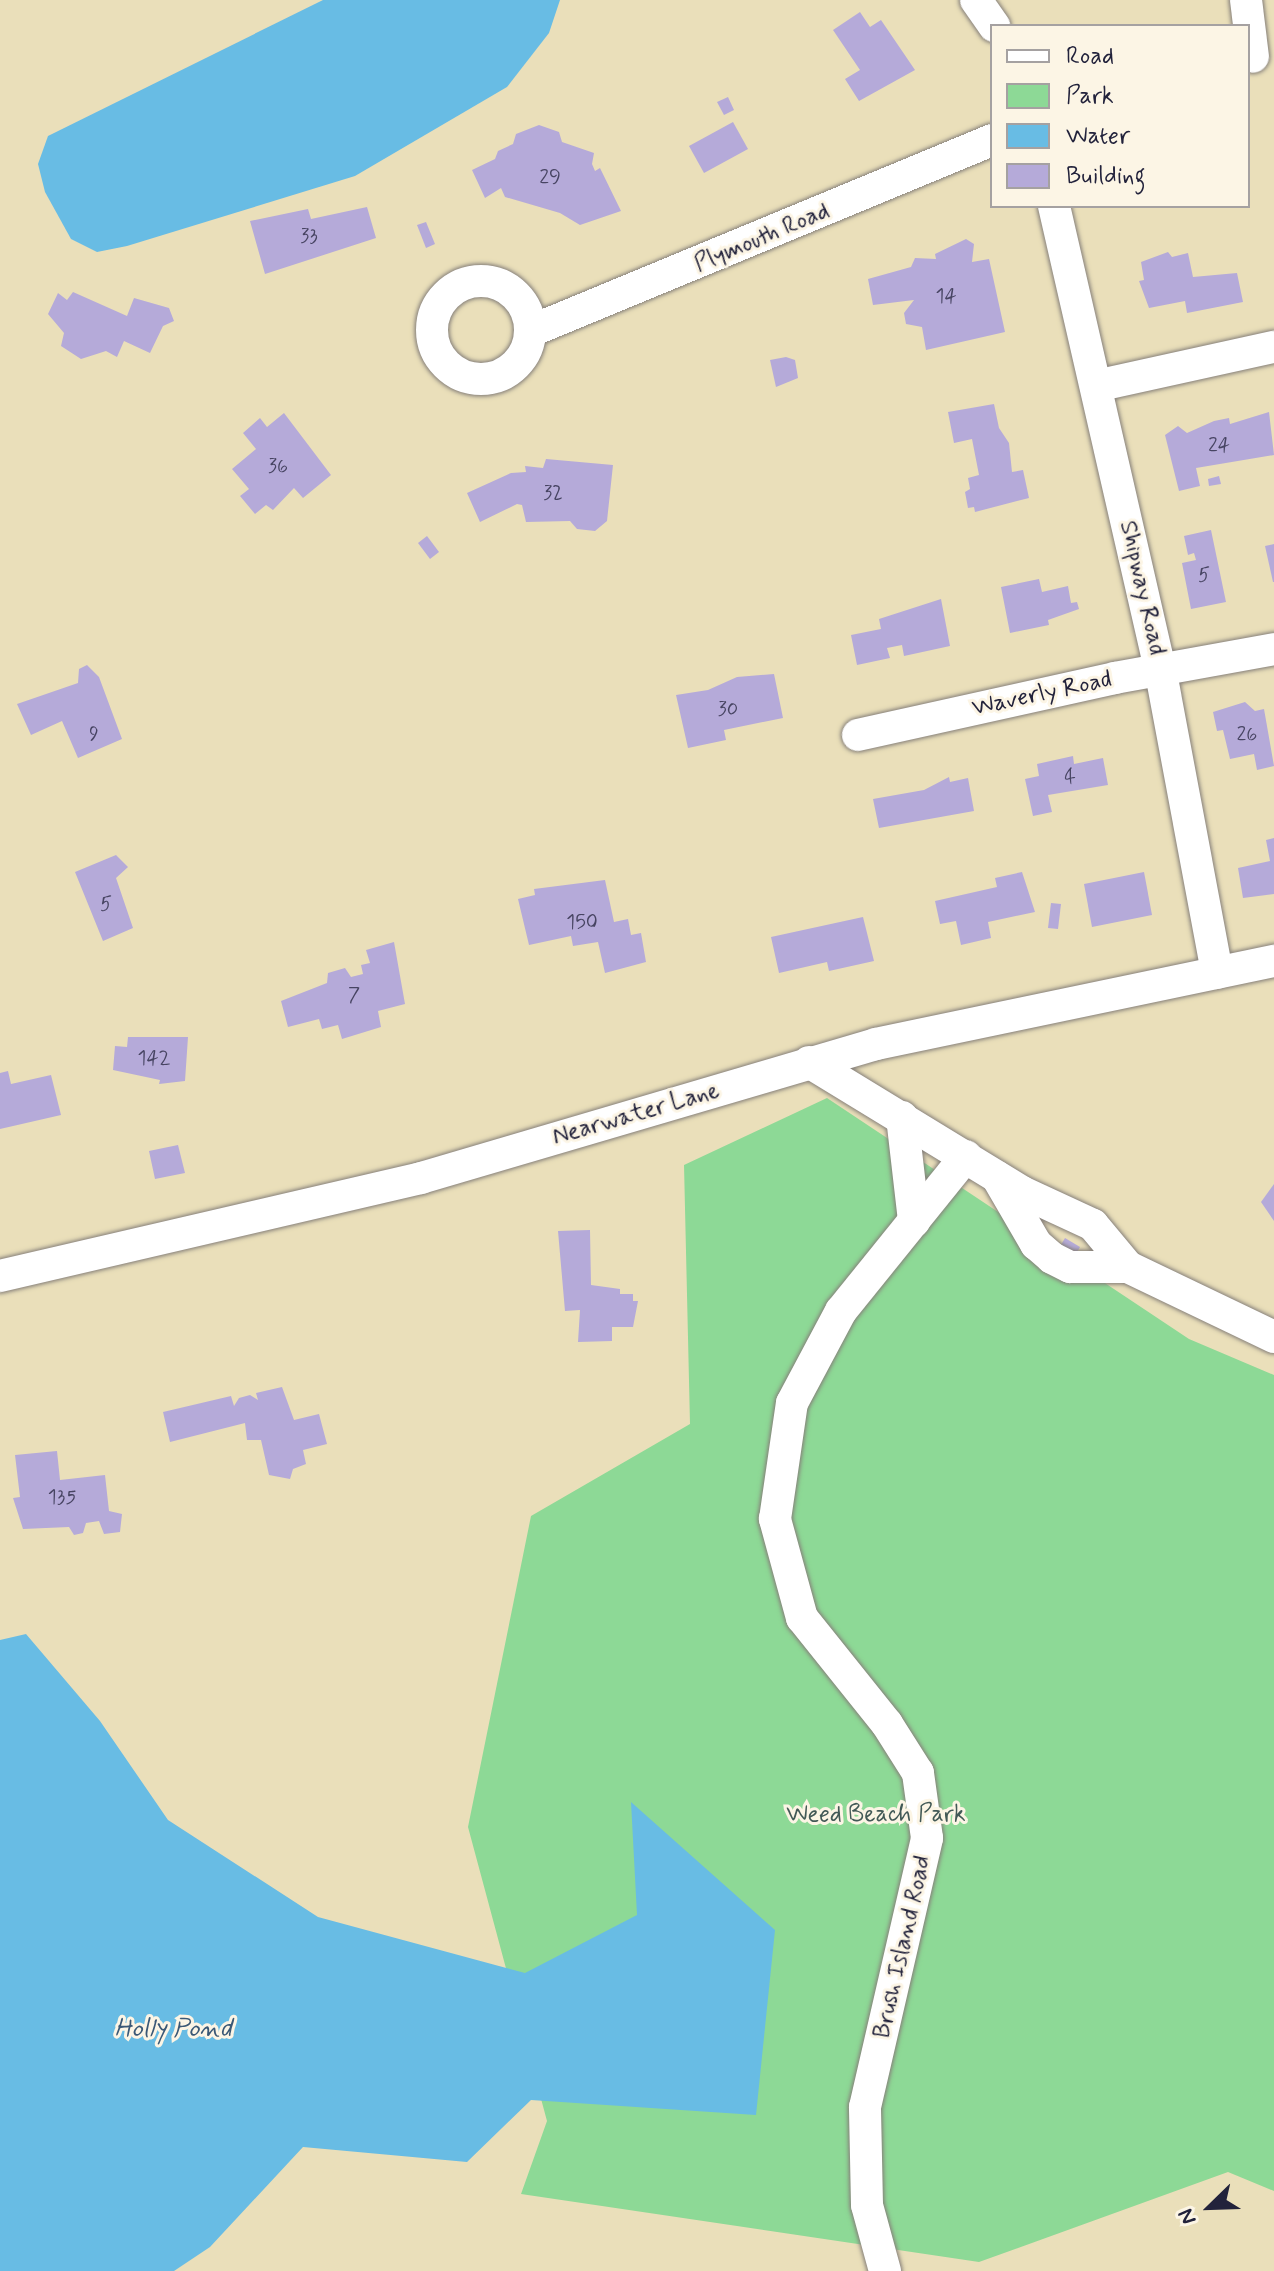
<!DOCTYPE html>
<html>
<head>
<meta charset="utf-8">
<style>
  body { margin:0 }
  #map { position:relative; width:1274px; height:2271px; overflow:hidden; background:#eadfba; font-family:Mynerve,sans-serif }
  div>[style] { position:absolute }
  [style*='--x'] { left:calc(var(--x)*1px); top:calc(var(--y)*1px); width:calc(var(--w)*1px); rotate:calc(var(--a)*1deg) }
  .green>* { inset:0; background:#8dd996 }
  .water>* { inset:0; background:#68bce4 }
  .building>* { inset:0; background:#b5aad9 }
  .roads { filter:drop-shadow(0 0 2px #86807a) drop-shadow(0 0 2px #86807a) }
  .minor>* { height:32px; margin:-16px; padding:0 16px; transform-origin:16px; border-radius:16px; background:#fff }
  .minor>.ring { margin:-16px; padding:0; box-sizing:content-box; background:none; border:32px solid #fff; border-radius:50% }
  span { translate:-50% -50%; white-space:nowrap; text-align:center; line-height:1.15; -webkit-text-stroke:6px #fcf5e5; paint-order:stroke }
  .number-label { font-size:20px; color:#474462 }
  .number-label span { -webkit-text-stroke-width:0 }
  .street-label { font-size:24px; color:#22223b }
  .park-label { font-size:24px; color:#425956 }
  .water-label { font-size:26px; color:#3a5876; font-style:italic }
  .legend { position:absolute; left:990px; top:24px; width:260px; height:184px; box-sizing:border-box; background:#fcf5e5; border:2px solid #a5a1a1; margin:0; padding:10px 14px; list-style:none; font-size:24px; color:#22223b }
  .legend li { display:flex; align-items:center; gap:16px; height:40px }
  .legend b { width:40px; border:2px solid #a5a1a1 }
  .north { position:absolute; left:1170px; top:2167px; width:80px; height:80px; -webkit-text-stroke:6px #fcf5e5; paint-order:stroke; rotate:247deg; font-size:22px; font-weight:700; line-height:32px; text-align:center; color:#22223b }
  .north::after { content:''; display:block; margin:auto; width:28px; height:36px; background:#22223b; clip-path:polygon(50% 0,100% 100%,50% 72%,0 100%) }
</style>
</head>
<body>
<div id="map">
  <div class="green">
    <div style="clip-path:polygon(827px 1098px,1189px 1339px,1274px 1375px,1274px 2191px,1228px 2172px,979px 2262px,521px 2194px,547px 2121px,468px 1827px,531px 1516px,690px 1424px,684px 1165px)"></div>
  </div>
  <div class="water">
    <div style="clip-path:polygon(323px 0,560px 0,549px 33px,507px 87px,355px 176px,127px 246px,97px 252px,71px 239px,45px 192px,38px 164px,48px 136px)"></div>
    <div style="clip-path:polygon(26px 1634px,100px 1721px,168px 1820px,318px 1917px,525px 1973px,637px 1915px,631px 1802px,775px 1930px,756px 2115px,531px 2100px,467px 2162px,303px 2147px,210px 2247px,174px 2271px,0 2271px,0 1640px)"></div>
  </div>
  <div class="building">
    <div style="clip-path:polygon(860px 12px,870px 27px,881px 20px,915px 70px,859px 101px,845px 79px,860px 70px,833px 30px)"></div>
    <div style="clip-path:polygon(728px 97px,734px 110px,724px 115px,717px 102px)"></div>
    <div style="clip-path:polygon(733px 122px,748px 149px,704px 173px,689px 146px)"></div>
    <div style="clip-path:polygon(539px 125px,559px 132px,562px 142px,594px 153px,592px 164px,595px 171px,600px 168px,621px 211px,580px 225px,560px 213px,505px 197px,501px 188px,485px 198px,472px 170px,495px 159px,498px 151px,513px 144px,516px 134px)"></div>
    <div style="clip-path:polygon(367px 207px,376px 238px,265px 274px,250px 221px,308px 209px,311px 219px)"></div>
    <div style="clip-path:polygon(426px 222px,435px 244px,426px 248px,417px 225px)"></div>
    <div style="clip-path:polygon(966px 239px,974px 244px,972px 262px,989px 259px,1005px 332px,926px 350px,922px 327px,906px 324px,904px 313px,914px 300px,873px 305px,868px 279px,911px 267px,915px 258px,936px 259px,935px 254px)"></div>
    <div style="clip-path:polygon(1168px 252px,1172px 257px,1188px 253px,1193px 277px,1237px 273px,1243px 302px,1187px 313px,1185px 301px,1149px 308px,1139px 281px,1144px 280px,1141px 262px)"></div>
    <div style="clip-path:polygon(73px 292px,127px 316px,134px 298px,169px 308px,174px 321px,163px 326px,150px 353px,124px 341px,117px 357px,106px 351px,81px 359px,61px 346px,64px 333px,48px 314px,58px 293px,67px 300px)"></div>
    <div style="clip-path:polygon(786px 357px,795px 360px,798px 378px,776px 387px,770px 360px)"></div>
    <div style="clip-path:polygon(994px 404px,999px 428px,1009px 443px,1012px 472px,1023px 470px,1029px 498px,975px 512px,974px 507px,968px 508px,965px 492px,970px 489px,968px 478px,979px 475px,972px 439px,954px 443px,948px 412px)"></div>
    <div style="clip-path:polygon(1269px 412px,1274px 455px,1196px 468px,1200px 486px,1179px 491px,1165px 435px,1178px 426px,1187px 433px,1214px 421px,1229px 418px,1230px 424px)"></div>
    <div style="clip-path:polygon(284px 413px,331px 475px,303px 498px,294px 488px,273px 510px,266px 505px,255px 514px,240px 496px,249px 489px,232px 469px,256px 449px,243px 433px,260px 418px,267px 427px)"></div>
    <div style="clip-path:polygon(546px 459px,613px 465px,607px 521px,595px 531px,577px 529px,570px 521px,526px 522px,522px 505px,517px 504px,480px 522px,467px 493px,511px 473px,526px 472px,525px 466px,543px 468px)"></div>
    <div style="clip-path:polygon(1219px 476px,1221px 484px,1209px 486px,1208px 479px)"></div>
    <div style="clip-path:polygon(1211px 530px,1226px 602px,1191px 609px,1182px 563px,1196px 560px,1194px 553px,1188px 555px,1184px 536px)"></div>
    <div style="clip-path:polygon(427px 536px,439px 552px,430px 559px,418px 543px)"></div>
    <div style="clip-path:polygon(1274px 544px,1274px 582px,1273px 582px,1265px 546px)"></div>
    <div style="clip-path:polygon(1039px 579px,1042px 592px,1068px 586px,1071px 603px,1077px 602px,1079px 609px,1048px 620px,1049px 625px,1010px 633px,1001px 587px)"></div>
    <div style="clip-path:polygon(941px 599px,950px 646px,904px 656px,902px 645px,887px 648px,890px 658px,857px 665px,851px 635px,881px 629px,879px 619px)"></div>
    <div style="clip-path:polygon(87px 665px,99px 677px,122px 739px,78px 758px,62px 721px,31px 735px,17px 704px,78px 683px,79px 669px)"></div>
    <div style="clip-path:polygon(774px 674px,783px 718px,724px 730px,726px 740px,688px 748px,676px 695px,708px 690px,737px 677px)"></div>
    <div style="clip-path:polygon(1245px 702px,1255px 711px,1264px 709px,1274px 766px,1257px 770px,1254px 754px,1230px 759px,1223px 730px,1217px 731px,1213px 712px)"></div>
    <div style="clip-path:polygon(1073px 756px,1074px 764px,1103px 758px,1108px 785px,1048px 795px,1052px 812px,1033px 816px,1025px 779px,1039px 776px,1037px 764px)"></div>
    <div style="clip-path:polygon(949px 777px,950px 782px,968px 778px,974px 811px,879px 828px,873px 799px,924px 790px)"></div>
    <div style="clip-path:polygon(1274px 838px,1274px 894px,1243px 898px,1238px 868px,1270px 861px,1266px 840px)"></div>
    <div style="clip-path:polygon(116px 855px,128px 867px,116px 878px,133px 928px,103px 941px,75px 872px)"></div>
    <div style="clip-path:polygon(1022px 872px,1035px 912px,988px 922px,991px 938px,961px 945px,956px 921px,940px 924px,935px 901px,997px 887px,995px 878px)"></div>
    <div style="clip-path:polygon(1144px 872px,1152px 915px,1092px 927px,1084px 884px)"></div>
    <div style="clip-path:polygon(605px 880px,614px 922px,628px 919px,631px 935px,641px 933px,646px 962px,605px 973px,598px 942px,573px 946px,571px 936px,529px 945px,518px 899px,535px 895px,534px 889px)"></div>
    <div style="clip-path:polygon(1051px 903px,1061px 904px,1058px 929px,1048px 928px)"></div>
    <div style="clip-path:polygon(863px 917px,874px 961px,829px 971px,827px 962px,779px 973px,771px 937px)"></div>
    <div style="clip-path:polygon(394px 942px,405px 1004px,378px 1011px,381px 1027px,342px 1039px,338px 1025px,322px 1029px,319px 1019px,288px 1027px,281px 1001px,327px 983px,328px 973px,345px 968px,351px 977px,363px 974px,361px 965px,370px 963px,366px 950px)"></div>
    <div style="clip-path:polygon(128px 1037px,188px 1037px,185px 1081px,159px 1084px,160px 1080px,113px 1070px,115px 1046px,127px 1047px)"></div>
    <div style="clip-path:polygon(8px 1071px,11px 1084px,51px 1075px,61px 1115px,0 1129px,0 1073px)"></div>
    <div style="clip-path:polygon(178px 1145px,185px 1173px,155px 1179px,149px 1151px)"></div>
    <div style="clip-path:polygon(1274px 1184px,1274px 1221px,1261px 1202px)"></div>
    <div style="clip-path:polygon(590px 1230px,591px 1285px,620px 1289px,620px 1294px,633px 1294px,633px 1301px,638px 1301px,633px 1327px,612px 1327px,612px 1341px,578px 1342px,580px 1310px,565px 1311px,558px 1231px)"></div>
    <div style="clip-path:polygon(1065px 1238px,1080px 1247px,1073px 1259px,1058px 1250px)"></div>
    <div style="clip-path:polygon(282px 1387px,294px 1420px,319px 1414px,327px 1444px,303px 1450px,306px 1464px,293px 1469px,290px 1479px,269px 1475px,261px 1440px,247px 1440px,245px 1423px,170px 1442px,163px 1412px,231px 1396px,234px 1406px,239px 1398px,250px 1395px,258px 1400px,256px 1393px)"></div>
    <div style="clip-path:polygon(57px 1451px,60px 1480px,105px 1475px,109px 1511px,122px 1514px,120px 1532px,104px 1534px,99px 1521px,86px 1523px,83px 1533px,74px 1535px,69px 1527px,23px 1529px,13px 1498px,20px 1497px,15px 1455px)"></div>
  </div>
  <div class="roads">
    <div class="minor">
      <div style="--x:976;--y:0;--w:32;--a:55"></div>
      <div style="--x:1246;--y:0;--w:57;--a:83"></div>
      <div style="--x:1054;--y:206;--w:479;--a:77.1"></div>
      <div style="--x:1161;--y:673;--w:305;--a:79.4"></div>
      <div class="ring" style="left:432px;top:281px;width:66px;height:66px"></div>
      <div style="--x:531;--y:331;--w:499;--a:-22.5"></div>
      <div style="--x:1096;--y:386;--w:182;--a:-12.4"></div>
      <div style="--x:858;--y:735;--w:263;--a:-12.5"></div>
      <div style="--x:1115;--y:678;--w:162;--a:-10.3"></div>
      <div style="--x:809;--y:1062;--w:250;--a:31.4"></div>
      <div style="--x:1022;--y:1192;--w:78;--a:24.9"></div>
      <div style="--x:1093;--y:1225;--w:55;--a:50.2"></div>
      <div style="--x:1128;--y:1267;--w:162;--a:25.6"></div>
      <div style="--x:902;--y:1117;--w:105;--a:83.4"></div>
      <div style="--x:997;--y:1177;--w:78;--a:59.8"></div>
      <div style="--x:1036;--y:1244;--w:21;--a:41"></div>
      <div style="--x:1052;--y:1258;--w:20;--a:27"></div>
      <div style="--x:1070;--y:1267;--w:58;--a:0"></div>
      <div style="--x:0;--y:1276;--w:432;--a:-13.1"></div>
      <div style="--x:421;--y:1178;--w:474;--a:-16.4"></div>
      <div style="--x:876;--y:1044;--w:407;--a:-11.8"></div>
      <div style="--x:885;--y:2271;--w:68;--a:-105.3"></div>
      <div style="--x:867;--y:2205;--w:98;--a:-91.2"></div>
      <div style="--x:865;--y:2107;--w:276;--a:-77"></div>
      <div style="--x:927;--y:1838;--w:66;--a:-97.9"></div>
      <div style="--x:918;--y:1773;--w:58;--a:-122.3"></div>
      <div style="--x:887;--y:1724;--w:136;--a:-128.7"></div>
      <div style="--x:802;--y:1618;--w:103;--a:-105.3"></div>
      <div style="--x:775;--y:1519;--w:117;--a:-81.7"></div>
      <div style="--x:792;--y:1403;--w:104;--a:-62"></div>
      <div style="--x:841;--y:1311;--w:199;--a:-51.1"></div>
    </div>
  </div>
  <div class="number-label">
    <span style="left:550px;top:177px">29</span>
    <span style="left:309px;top:236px">33</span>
    <span style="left:946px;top:296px">14</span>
    <span style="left:1219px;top:445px">24</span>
    <span style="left:278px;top:466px">36</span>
    <span style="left:553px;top:493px">32</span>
    <span style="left:1204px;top:575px">5</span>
    <span style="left:728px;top:709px">30</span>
    <span style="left:94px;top:734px">9</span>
    <span style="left:1247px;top:734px">26</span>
    <span style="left:1070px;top:777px">4</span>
    <span style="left:106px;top:904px">5</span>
    <span style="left:582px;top:922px">150</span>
    <span style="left:354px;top:995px">7</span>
    <span style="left:154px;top:1058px">142</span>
    <span style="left:62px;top:1497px">135</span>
  </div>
  <div class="street-label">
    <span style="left:762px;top:238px;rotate:-23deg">Plymouth Road</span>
    <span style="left:1142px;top:588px;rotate:77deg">Shipway Road</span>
    <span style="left:1042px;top:694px;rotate:-12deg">Waverly Road</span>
    <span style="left:636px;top:1114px;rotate:-16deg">Nearwater Lane</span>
    <span style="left:903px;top:1947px;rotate:-77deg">Brush Island Road</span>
  </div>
  <div class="park-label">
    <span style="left:876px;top:1815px">Weed Beach Park</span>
  </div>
  <div class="water-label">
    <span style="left:173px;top:2030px">Holly Pond</span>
  </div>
  <ul class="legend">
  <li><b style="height:10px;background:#fff"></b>Road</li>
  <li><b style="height:22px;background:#8dd996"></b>Park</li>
  <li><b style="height:22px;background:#68bce4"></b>Water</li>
  <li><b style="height:22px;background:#b5aad9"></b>Building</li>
  </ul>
  <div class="north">N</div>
</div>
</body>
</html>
